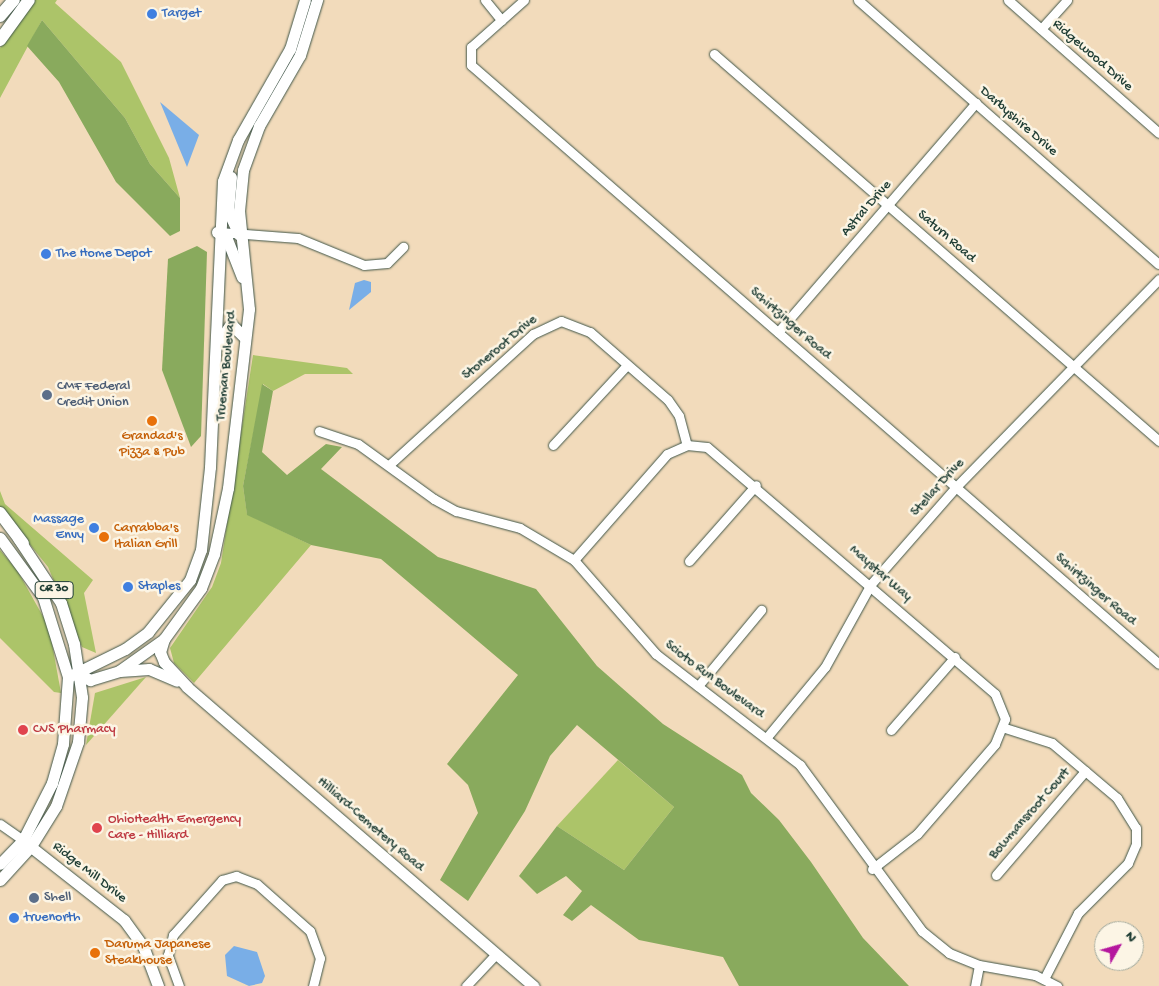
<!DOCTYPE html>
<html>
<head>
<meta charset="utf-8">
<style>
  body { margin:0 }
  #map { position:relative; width:1159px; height:986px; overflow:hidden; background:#f2dbbb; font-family:"Gochi Hand",sans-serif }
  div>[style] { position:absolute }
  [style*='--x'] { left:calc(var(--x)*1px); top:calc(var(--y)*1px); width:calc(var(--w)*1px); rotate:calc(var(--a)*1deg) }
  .green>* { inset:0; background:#acc469 }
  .forest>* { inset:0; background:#89aa5d }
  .water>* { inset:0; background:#79aee7 }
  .roads { filter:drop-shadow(0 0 1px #3f5548) drop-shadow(0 0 1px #3f5548) }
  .minor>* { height:9px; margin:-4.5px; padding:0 4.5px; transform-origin:4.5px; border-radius:4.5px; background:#fff }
  .major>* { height:11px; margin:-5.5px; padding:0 5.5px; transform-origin:5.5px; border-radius:5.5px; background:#fff }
  .highway>* { height:12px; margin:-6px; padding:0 6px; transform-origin:6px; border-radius:6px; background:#fff }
  .dots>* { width:14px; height:14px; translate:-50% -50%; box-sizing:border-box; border:2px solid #fcf5e5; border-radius:50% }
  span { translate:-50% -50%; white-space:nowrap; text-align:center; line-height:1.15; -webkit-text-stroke:5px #fcf5e5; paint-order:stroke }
  .shield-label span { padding:1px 4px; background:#fcf5e5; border:1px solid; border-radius:4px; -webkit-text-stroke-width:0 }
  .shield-label { font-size:12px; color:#1f3d34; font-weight:700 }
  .shop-label { font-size:14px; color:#366cbe }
  .left { translate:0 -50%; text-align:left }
  .right { translate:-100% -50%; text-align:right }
  .street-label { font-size:14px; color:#1f3d34 }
  .service-label { font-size:14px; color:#4e5e75 }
  .food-label { font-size:14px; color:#c56008 }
  .health-label { font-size:14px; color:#be3a42 }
  .north { position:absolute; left:1094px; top:921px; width:50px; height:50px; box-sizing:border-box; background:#fcf5e5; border:1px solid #a4ab9e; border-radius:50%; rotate:52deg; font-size:14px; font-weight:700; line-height:20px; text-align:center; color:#1f3d34 }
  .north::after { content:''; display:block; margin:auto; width:18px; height:22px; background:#b5179e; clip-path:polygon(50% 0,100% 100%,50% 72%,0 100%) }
</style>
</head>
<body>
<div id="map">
  <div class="green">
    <div style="clip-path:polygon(35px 0,57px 0,55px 3px,121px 62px,169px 158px,180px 198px,150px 164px,125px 118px,42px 20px,0 98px,0 48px)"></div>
    <div style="clip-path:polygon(253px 355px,347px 368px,353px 374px,305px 374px,273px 391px,263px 384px,243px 486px,247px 514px,311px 545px,194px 683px,174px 663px,170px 648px,212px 587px,221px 563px)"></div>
    <div style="clip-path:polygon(0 491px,5px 504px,93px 580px,84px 593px,96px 653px,82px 647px,48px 567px,0 507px)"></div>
    <div style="clip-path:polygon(0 550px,17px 570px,49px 627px,61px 693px,54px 692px,0 638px)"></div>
    <div style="clip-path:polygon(146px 677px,86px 745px,95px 693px)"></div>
    <div style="clip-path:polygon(618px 760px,674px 807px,624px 870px,557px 826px)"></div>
  </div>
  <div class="forest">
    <div style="clip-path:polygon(42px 20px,125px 118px,150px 164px,180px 198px,180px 231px,170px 236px,116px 182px,59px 82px,27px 46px)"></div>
    <div style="clip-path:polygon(197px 246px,207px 252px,201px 436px,191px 447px,162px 370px,168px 259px)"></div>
    <div style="clip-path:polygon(262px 384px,273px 391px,262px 452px,287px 475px,326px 444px,342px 447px,321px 469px,438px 557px,536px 589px,597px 666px,663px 724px,742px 775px,751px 793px,779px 820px,811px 862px,863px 938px,909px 986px,739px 986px,723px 957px,639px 940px,591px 905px,572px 921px,563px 915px,582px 891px,566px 876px,537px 894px,519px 876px,557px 826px,624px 870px,674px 807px,577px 725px,550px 756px,525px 811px,468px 901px,440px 880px,478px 813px,468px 785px,447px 764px,518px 675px,381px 559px,311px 545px,247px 515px,243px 486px)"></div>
  </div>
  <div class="water">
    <div style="clip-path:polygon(160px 102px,199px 135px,187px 167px)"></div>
    <div style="clip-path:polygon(364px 280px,371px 282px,371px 292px,349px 310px,355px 283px)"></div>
    <div style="clip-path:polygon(234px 946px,257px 952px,265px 976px,262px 983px,249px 986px,227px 976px,225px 955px)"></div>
  </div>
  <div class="roads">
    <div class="minor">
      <div style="--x:485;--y:0;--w:26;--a:51"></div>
      <div style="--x:524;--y:0;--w:71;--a:138.4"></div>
      <div style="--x:471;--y:47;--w:18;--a:90"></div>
      <div style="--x:471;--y:65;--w:912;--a:41.04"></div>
      <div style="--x:858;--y:0;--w:400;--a:41.3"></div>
      <div style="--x:1008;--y:0;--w:201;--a:41.4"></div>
      <div style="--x:1041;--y:29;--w:39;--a:-48"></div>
      <div style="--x:714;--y:54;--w:590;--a:41.01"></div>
      <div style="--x:219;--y:232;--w:79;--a:4.3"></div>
      <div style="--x:298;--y:238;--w:71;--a:22.2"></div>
      <div style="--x:364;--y:265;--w:23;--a:-5"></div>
      <div style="--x:387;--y:263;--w:23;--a:-45"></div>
      <div style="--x:778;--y:332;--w:303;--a:-49.2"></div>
      <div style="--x:319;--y:431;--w:41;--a:18.4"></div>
      <div style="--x:358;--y:444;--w:94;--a:35.9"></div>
      <div style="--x:434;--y:499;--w:25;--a:29"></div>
      <div style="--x:456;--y:511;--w:66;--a:14.9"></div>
      <div style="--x:520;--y:528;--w:63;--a:30.7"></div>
      <div style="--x:574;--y:560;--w:125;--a:48.9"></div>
      <div style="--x:656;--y:654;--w:182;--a:37.6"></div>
      <div style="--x:800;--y:765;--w:206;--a:53.7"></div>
      <div style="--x:922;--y:931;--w:35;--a:39"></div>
      <div style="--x:949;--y:953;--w:32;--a:22"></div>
      <div style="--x:979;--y:965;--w:57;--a:10.1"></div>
      <div style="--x:1035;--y:975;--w:25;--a:27"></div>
      <div style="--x:553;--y:445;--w:109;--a:-47.2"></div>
      <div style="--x:389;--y:465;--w:195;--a:-42.3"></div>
      <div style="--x:533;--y:334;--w:31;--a:-25"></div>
      <div style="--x:561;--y:321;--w:31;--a:21"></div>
      <div style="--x:590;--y:332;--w:103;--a:41.1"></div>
      <div style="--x:668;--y:400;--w:19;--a:55"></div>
      <div style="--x:679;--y:416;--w:30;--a:75"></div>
      <div style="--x:574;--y:560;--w:141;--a:-48.7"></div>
      <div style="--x:667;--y:454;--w:22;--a:-24"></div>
      <div style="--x:687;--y:445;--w:20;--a:6"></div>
      <div style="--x:707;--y:447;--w:379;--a:40.6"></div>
      <div style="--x:995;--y:694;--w:27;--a:68"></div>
      <div style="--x:1005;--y:719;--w:27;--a:112"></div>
      <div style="--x:995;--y:744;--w:119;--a:130.9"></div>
      <div style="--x:917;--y:834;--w:57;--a:142.1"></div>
      <div style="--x:689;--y:561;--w:101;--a:-48.6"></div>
      <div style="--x:698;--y:686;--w:99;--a:-50.3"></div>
      <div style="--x:1005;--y:728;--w:49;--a:17.7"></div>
      <div style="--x:1052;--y:743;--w:85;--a:40.2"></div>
      <div style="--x:1117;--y:798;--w:36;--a:58"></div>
      <div style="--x:1136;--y:828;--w:16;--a:90"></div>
      <div style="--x:1136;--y:844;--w:21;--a:113"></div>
      <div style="--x:1128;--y:863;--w:71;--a:135"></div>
      <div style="--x:1078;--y:913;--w:74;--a:117.3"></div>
      <div style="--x:891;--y:730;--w:97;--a:-48.8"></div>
      <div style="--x:767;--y:737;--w:91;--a:-50.4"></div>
      <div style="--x:825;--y:667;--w:95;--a:-61"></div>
      <div style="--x:871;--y:584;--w:128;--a:-48.8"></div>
      <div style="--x:955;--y:488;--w:292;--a:-45.7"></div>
      <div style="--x:0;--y:824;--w:28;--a:35"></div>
      <div style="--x:996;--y:875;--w:137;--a:-49.4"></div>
      <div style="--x:179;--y:986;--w:33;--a:-110"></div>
      <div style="--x:168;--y:955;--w:21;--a:-76"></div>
      <div style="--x:173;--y:935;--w:74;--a:-48.3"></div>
      <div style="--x:222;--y:880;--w:15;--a:-16"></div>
      <div style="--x:236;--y:876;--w:22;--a:21"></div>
      <div style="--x:257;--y:884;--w:71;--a:41.6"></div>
      <div style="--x:310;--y:931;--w:29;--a:70"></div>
      <div style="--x:320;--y:958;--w:29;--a:104"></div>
      <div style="--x:466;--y:986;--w:44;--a:-46.8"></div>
      <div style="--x:975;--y:986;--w:21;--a:-79"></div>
    </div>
    <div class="major">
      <div style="--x:231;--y:177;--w:34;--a:95"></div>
      <div style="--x:228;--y:211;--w:26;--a:65"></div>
      <div style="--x:217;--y:232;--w:12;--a:35"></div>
      <div style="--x:227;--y:239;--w:41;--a:68.5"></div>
      <div style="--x:218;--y:343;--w:23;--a:-56"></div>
      <div style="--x:231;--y:324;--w:20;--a:45"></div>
      <div style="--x:0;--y:538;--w:73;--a:53.9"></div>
      <div style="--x:43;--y:597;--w:84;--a:72.6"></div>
      <div style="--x:68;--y:677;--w:67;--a:94.3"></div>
      <div style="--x:63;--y:744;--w:41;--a:105.8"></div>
      <div style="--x:52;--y:783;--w:64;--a:117"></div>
      <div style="--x:23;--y:840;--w:33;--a:134"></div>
      <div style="--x:164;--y:639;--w:14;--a:107"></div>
      <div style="--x:160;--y:652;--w:11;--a:68"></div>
      <div style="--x:164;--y:662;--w:34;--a:47"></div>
      <div style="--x:187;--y:687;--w:458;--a:40.8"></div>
      <div style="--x:120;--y:671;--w:29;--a:-4"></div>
      <div style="--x:149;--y:669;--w:30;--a:23"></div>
      <div style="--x:80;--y:674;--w:12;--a:31"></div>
      <div style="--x:90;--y:680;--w:30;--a:-17"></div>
      <div style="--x:119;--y:671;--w:55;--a:-35.4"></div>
      <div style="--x:164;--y:639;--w:63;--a:-54"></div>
      <div style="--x:201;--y:588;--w:36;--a:-69"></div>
      <div style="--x:214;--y:554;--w:67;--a:-78"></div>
      <div style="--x:228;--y:488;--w:180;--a:-83.3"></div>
      <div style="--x:249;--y:309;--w:99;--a:-95.8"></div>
      <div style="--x:239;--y:211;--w:41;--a:-84.4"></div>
      <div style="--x:243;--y:170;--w:47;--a:-70"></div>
      <div style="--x:259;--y:126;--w:82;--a:-60"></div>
      <div style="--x:300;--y:55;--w:58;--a:-72.8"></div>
      <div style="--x:68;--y:677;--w:64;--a:-26.2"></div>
      <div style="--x:125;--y:649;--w:29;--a:-36"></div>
      <div style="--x:148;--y:632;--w:67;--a:-51.1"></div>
      <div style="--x:190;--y:580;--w:32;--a:-70"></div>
      <div style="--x:201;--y:550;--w:83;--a:-83.8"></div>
      <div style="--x:210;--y:467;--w:286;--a:-87.4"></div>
      <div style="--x:223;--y:181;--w:44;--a:-69.9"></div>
      <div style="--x:238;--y:140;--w:105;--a:-60.3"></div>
      <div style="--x:290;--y:49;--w:51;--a:-73"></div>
      <div style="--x:26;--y:843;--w:125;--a:38.2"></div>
      <div style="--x:124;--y:920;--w:32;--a:54"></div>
      <div style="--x:143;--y:946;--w:43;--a:69.4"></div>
      <div style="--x:0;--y:880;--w:46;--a:-47.6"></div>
      <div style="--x:31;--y:846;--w:47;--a:-58"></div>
      <div style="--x:56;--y:806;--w:68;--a:-71"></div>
      <div style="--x:78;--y:742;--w:45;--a:-84.9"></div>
      <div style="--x:82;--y:697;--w:54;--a:-98.6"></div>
      <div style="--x:74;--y:644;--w:43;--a:-107.6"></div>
      <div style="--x:61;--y:603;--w:78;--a:-123.5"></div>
    </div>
    <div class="highway">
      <div style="--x:0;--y:16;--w:21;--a:-49"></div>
      <div style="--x:0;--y:40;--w:49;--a:-54.1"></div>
      <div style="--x:0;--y:513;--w:38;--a:53"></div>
    </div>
  </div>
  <div class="dots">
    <div style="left:152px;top:14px;background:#3f7fe0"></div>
    <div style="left:46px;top:254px;background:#3f7fe0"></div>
    <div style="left:47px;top:395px;background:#5c6f8a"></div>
    <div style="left:152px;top:421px;background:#e8710a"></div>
    <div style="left:94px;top:528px;background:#3f7fe0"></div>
    <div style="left:104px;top:537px;background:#e8710a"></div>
    <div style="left:128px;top:587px;background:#3f7fe0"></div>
    <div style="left:23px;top:730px;background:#e0444e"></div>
    <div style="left:97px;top:828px;background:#e0444e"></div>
    <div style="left:34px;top:898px;background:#5c6f8a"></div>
    <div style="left:14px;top:918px;background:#3f7fe0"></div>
    <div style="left:95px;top:953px;background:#e8710a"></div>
  </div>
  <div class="shield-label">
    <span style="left:54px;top:590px">CR 30</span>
  </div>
  <div class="shop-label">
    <span class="left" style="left:162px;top:14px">Target</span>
    <span class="left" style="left:56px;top:254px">The Home Depot</span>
    <span class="right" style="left:84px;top:528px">Massage<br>Envy</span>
    <span class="left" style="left:138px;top:587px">Staples</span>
    <span class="left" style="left:24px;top:918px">truenorth</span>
  </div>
  <div class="street-label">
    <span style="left:1092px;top:56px;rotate:41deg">Ridgewood Drive</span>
    <span style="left:1018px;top:122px;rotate:41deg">Darbyshire Drive</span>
    <span style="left:867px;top:209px;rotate:-49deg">Astral Drive</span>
    <span style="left:946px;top:237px;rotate:41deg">Saturn Road</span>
    <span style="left:790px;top:324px;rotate:41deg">Schirtzinger Road</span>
    <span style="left:500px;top:348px;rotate:-40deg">Stoneroot Drive</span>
    <span style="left:227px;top:366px;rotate:-84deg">Trueman Boulevard</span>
    <span style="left:938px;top:488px;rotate:-48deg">Stellar Drive</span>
    <span style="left:880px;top:574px;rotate:41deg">Maystar Way</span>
    <span style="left:1095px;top:590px;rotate:41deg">Schirtzinger Road</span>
    <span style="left:714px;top:680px;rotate:37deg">Scioto Run Boulevard</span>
    <span style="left:1030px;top:814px;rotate:-49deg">Bowmansroot Court</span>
    <span style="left:370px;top:825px;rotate:41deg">Hilliard-Cemetery Road</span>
    <span style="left:89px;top:873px;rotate:38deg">Ridge Mill Drive</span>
  </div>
  <div class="service-label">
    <span class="left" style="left:57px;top:395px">CMF Federal<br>Credit Union</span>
    <span class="left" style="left:44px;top:898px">Shell</span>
  </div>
  <div class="food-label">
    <span style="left:152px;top:445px">Grandad's<br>Pizza &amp; Pub</span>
    <span class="left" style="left:114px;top:537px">Carrabba's<br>Italian Grill</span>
    <span class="left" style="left:105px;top:953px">Daruma Japanese<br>Steakhouse</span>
  </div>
  <div class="health-label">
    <span class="left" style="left:33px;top:730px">CVS Pharmacy</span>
    <span class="left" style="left:108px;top:828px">OhioHealth Emergency<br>Care - Hilliard</span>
  </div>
  <div class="north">N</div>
</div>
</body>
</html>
